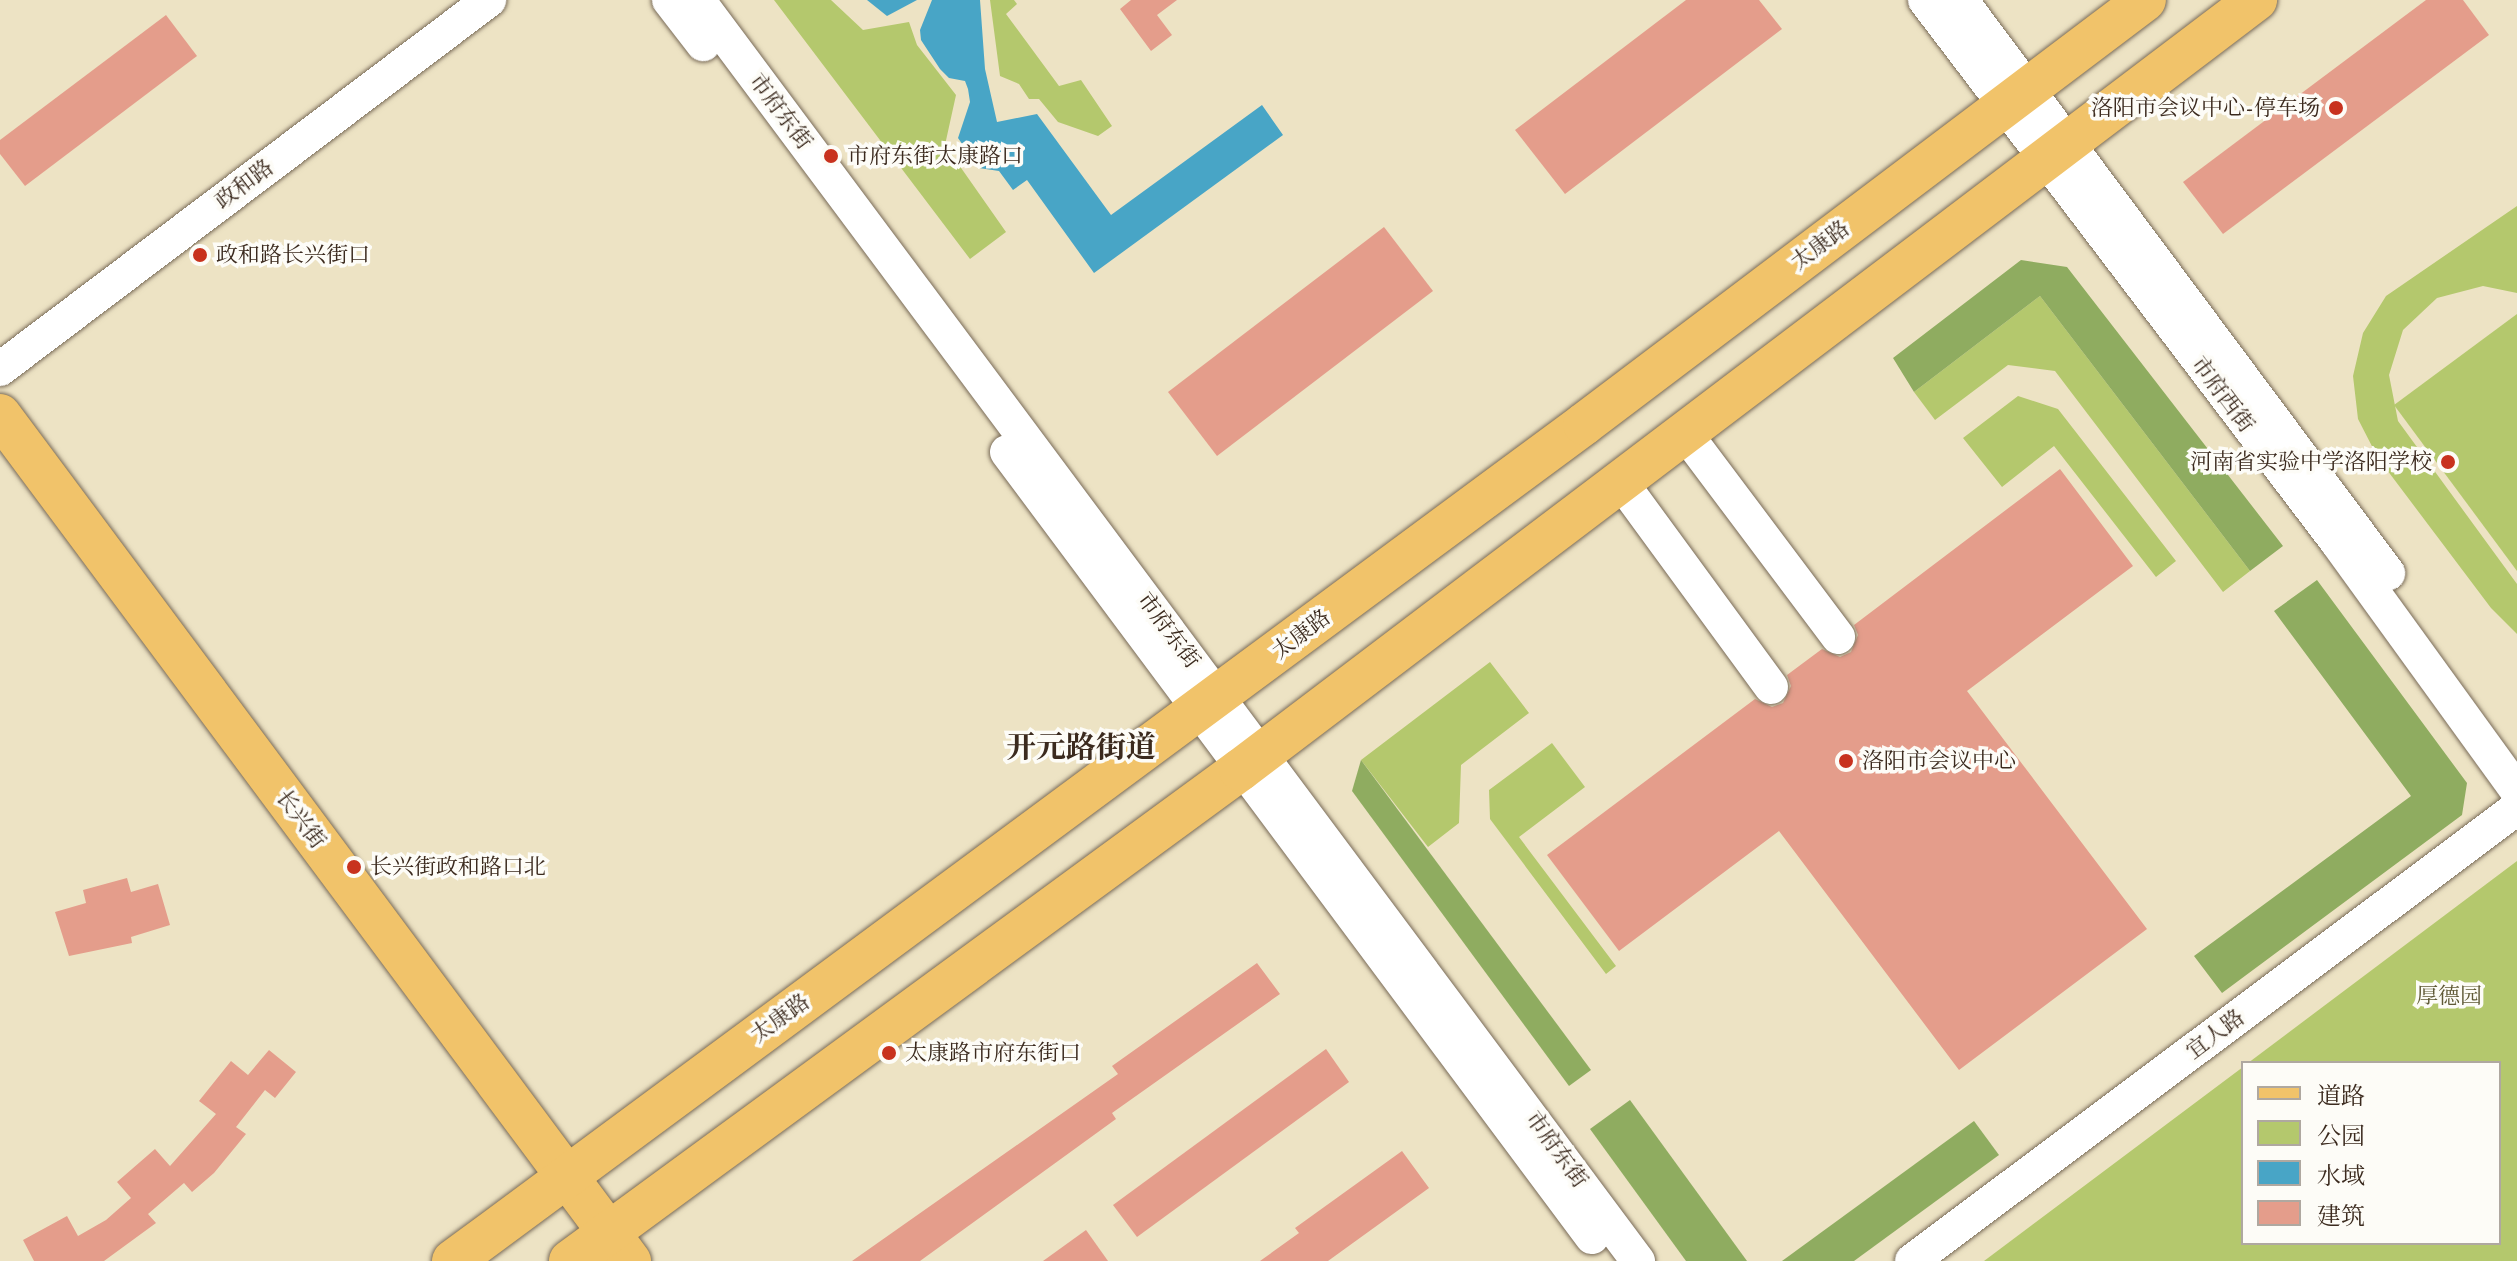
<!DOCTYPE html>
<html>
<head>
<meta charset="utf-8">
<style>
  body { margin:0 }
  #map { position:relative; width:2517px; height:1261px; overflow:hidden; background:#ede3c4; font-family:"IM FELL Great Primer","Noto Serif SC",serif }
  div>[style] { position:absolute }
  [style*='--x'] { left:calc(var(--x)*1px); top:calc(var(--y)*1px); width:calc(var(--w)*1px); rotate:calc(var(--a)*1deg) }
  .green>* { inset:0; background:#b4c86d }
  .forest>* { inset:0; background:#8fac60 }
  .water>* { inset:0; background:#48a5c6 }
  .building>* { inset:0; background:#e49d8b }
  .roads { filter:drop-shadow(0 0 2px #796b58) drop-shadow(0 0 2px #796b58) }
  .minor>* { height:34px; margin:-17px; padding:0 17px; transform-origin:17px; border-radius:17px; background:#fff }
  .major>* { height:42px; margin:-21px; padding:0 21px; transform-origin:21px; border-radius:21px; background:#f1c36a }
  .dots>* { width:22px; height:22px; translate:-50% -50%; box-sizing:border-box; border:4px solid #fdfcf7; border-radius:50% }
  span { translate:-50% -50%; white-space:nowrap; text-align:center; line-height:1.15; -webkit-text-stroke:7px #fdfcf7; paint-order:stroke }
  .poi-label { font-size:22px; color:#3b2a1e }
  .right { translate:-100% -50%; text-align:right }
  .left { translate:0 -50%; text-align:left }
  .street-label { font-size:22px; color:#3b2a1e }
  .park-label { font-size:22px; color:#5f5936 }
  .district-label { font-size:30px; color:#3b2a1e; font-weight:700 }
  .legend { position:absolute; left:2241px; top:1061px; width:260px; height:184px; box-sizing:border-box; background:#fdfcf7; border:2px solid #afa8a0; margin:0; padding:10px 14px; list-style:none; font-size:24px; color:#3b2a1e }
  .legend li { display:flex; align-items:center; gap:16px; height:40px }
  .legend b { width:40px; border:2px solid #afa8a0 }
</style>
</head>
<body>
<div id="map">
  <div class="green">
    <div style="clip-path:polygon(774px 0,831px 0,863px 30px,909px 22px,917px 45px,956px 95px,945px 145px,1006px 232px,970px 259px)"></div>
    <div style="clip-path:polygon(990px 0,1014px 0,1017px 4px,1006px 14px,1059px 86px,1081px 80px,1112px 126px,1098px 136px,1058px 122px,1039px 99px,1029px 99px,1019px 84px,1000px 76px)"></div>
    <div style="clip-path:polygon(2517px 206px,2517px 293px,2483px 286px,2437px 298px,2403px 330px,2389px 375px,2398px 421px,2517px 584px,2517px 634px,2491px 608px,2378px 458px,2358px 419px,2353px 376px,2363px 333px,2386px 296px)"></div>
    <div style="clip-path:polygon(2040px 296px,2250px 571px,2223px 592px,2055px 371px,2008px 365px,1935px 420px,1914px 392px)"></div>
    <div style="clip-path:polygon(2517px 314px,2517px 571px,2394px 405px)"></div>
    <div style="clip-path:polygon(2018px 396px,2058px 409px,2176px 561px,2156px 577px,2054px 446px,2002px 487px,1963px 438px)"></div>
    <div style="clip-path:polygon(1490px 662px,1529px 713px,1461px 765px,1459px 823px,1428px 847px,1361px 760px)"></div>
    <div style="clip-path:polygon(1552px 743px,1585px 787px,1519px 837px,1616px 966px,1606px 974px,1490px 819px,1489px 790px)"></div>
    <div style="clip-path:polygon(2517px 861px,2517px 1261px,1984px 1261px,2243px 1067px,2243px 1243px,2499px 1243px,2499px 1063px,2248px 1063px)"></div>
  </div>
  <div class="forest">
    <div style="clip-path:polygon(2021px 260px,2067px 267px,2283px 546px,2250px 571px,2040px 296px,1914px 392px,1893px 358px)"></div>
    <div style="clip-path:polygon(2317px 580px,2467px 783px,2462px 815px,2222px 993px,2194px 956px,2411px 796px,2274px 611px)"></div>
    <div style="clip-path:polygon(1361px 760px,1591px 1070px,1569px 1086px,1352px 791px)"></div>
    <div style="clip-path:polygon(1630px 1100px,1747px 1261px,1686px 1261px,1590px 1129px)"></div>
    <div style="clip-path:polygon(1974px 1121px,1999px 1155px,1854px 1261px,1782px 1261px)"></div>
  </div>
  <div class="water">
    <div style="clip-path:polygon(867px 0,917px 0,887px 16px)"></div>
    <div style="clip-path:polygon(932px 0,980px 0,985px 69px,997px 122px,1037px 114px,1111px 215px,1262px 105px,1283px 135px,1094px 273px,1027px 180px,1013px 190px,999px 171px,979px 168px,958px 138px,970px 102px,968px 89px,965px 81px,949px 78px,940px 69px,921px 40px,920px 30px)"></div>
  </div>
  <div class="building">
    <div style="clip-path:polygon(1131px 0,1177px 0,1157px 15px,1172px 35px,1151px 51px,1120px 9px)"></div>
    <div style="clip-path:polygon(1686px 0,1759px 0,1782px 29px,1565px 194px,1515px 130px)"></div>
    <div style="clip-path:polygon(2426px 0,2463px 0,2489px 35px,2223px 234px,2183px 182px)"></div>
    <div style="clip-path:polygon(166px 15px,197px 56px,25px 186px,0 154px,0 140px)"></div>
    <div style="clip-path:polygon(1384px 227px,1433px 291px,1217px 456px,1168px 392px)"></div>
    <div style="clip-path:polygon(2060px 469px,2133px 566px,1967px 691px,2147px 929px,1959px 1070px,1779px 831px,1619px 951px,1547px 855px,1755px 699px,1772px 707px,1783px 703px,1791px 686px,1787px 675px,1822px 649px,1840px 657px,1851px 652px,1858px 635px,1854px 625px)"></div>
    <div style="clip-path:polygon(127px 878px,131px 892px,158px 884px,170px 925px,131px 937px,132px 943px,69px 956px,55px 912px,86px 903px,83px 890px)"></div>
    <div style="clip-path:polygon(1257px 963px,1280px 994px,1112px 1113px,1116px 1119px,920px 1261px,852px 1261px,1118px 1074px,1112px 1066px)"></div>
    <div style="clip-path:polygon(1326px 1049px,1349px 1082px,1137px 1237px,1113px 1205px)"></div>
    <div style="clip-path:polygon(269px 1050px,296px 1072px,275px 1098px,265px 1090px,236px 1127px,246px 1134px,214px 1173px,192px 1192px,184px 1183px,148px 1214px,156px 1223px,104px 1261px,34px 1261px,23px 1240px,67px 1216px,78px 1236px,106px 1220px,131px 1198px,117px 1182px,155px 1149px,170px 1166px,216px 1114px,199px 1101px,231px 1061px,248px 1075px)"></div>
    <div style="clip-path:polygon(1402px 1151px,1429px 1188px,1328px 1261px,1260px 1261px,1299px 1233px,1295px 1228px)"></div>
    <div style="clip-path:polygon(1086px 1230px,1108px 1261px,1043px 1261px)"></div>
  </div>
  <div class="roads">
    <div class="minor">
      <div style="--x:669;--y:0;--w:56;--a:52.3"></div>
      <div style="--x:698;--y:0;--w:1573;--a:53.3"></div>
      <div style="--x:1925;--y:0;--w:681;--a:52.76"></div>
      <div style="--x:2337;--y:542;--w:307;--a:54.1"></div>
      <div style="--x:1961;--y:0;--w:715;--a:53.31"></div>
      <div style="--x:0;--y:369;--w:613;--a:-37.04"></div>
      <div style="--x:1685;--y:433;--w:255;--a:53.1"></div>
      <div style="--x:1007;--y:452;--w:979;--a:53.31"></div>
      <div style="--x:1621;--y:482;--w:254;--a:53.8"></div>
      <div style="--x:1912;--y:1261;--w:756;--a:-36.82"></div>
    </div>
    <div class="major">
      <div style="--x:0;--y:415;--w:1055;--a:53.33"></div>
      <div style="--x:453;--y:1261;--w:1407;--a:-36.5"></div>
      <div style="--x:1584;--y:424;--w:703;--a:-37.08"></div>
      <div style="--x:570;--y:1261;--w:831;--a:-36.24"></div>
      <div style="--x:1240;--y:770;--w:1275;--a:-37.16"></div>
    </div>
  </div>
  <div class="dots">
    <div style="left:2336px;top:108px;background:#c8321e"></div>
    <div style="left:831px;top:156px;background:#c8321e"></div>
    <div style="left:200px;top:255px;background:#c8321e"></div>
    <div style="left:2448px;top:462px;background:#c8321e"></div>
    <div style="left:1846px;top:761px;background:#c8321e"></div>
    <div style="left:354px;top:867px;background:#c8321e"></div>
    <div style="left:889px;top:1053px;background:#c8321e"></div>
  </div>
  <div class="poi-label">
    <span class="right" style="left:2320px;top:108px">洛阳市会议中心-停车场</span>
    <span class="left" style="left:847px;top:156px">市府东街太康路口</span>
    <span class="left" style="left:216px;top:255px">政和路长兴街口</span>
    <span class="right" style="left:2432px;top:462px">河南省实验中学洛阳学校</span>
    <span class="left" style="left:1862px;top:761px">洛阳市会议中心</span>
    <span class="left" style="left:370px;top:867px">长兴街政和路口北</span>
    <span class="left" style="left:905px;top:1053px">太康路市府东街口</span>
  </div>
  <div class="street-label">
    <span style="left:781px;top:111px;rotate:53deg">市府东街</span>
    <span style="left:244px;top:184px;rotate:-37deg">政和路</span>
    <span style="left:1820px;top:245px;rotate:-37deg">太康路</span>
    <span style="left:2223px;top:394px;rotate:53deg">市府西街</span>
    <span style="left:1169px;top:630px;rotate:53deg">市府东街</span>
    <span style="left:1301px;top:634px;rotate:-37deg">太康路</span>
    <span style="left:301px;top:819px;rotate:53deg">长兴街</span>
    <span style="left:780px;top:1018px;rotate:-36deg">太康路</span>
    <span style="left:2215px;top:1034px;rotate:-37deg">宜人路</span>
    <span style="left:1557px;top:1149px;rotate:54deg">市府东街</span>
  </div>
  <div class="park-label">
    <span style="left:2449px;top:996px">厚德园</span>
  </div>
  <div class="district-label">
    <span style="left:1081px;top:747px">开元路街道</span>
  </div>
  <ul class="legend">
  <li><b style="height:10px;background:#f1c36a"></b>道路</li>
  <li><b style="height:22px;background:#b4c86d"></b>公园</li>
  <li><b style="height:22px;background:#48a5c6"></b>水域</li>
  <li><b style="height:22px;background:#e49d8b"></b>建筑</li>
  </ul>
</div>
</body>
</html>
